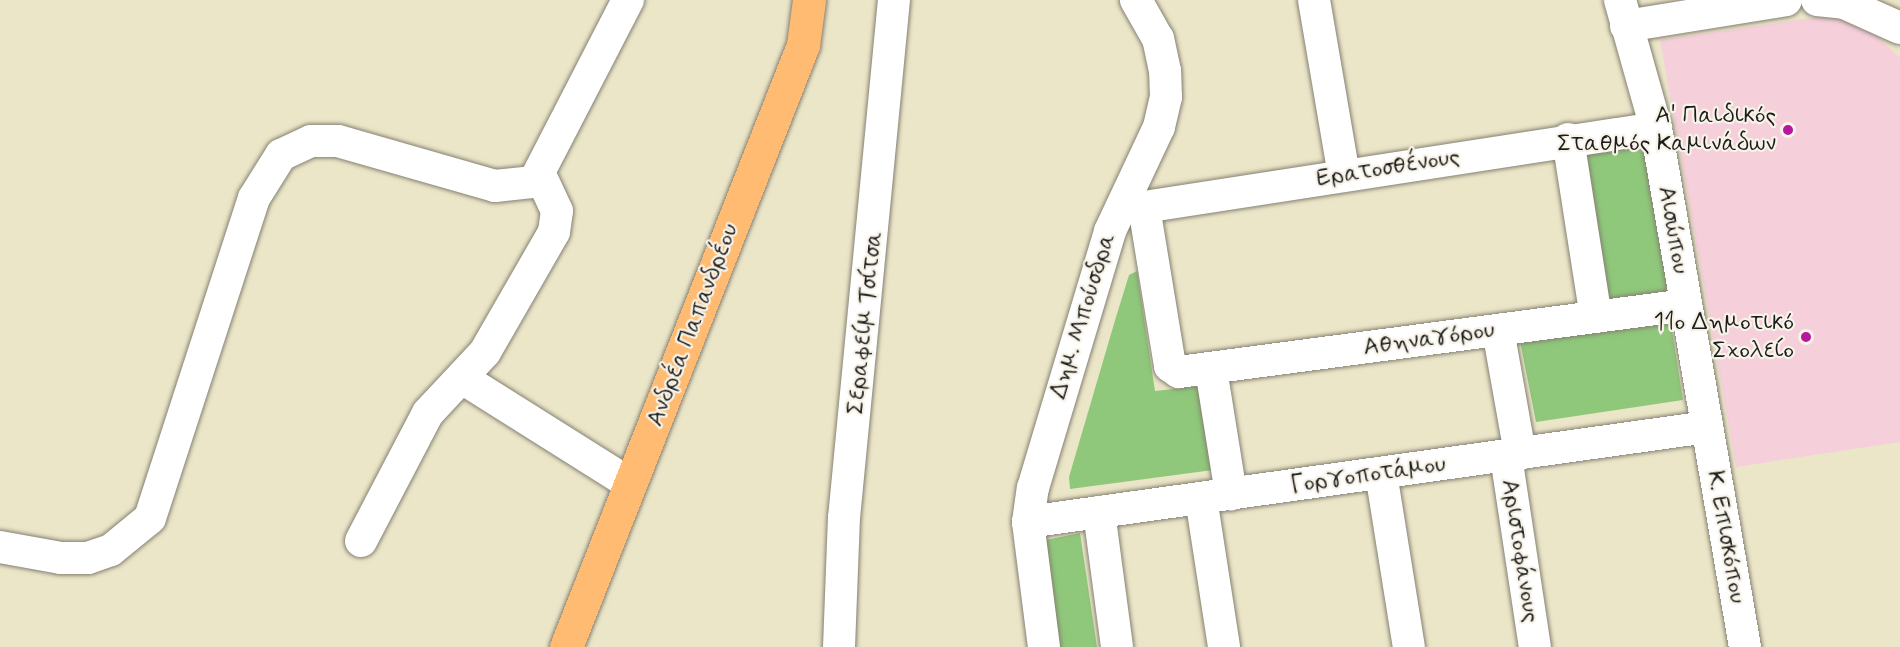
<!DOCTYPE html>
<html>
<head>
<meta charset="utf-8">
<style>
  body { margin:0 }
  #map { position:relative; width:1900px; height:647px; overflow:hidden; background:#ece6c9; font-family:Mynerve,sans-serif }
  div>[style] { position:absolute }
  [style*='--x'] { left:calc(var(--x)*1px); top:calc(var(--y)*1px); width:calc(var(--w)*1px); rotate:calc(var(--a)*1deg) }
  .built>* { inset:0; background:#f5cfda }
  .green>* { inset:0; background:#8fc77b }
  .roads { filter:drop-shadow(0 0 2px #848172) drop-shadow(0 0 2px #848172) }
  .minor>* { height:32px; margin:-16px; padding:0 16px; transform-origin:16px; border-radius:16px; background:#fff }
  .major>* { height:33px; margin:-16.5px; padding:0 16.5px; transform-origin:16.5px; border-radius:16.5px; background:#ffbb71 }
  .dots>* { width:16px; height:16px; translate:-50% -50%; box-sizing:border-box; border:3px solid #f7f3e8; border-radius:50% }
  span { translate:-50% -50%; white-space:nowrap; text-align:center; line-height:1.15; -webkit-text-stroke:4.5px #f7f3e8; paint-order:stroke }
  .poi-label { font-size:24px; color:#1c1c1c }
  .right { translate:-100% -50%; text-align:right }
  .street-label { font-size:24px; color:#1c1c1c }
</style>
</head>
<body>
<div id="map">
  <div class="built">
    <div style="clip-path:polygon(1825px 16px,1843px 18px,1876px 35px,1900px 58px,1900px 442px,1736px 467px,1660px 40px)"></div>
  </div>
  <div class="green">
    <div style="clip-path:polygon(1645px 139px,1669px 296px,1602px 306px,1578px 148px)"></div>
    <div style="clip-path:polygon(1137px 271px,1155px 391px,1201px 386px,1213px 470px,1070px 489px,1069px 477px,1116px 317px,1129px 275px)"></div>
    <div style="clip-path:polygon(1670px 318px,1683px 400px,1536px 422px,1520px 341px)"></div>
    <div style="clip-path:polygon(1080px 533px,1097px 647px,1059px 647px,1041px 541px)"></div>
  </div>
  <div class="roads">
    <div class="minor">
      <div style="--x:1314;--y:0;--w:178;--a:80.3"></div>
      <div style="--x:1620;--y:0;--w:133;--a:74.3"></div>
      <div style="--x:1656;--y:128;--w:527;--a:80.27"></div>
      <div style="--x:1817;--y:0;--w:27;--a:6"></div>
      <div style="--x:1844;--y:3;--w:61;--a:24.1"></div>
      <div style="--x:1626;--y:26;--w:162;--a:-9.2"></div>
      <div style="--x:1568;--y:139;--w:180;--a:81.1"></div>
      <div style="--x:1124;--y:204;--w:20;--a:9"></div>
      <div style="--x:1144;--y:207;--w:518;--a:-8.77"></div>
      <div style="--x:1144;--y:207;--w:161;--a:80.7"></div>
      <div style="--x:1170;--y:366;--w:11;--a:34"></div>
      <div style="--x:1179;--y:372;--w:511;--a:-7.53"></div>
      <div style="--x:1498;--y:330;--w:126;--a:79.9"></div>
      <div style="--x:1211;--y:369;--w:127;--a:80.9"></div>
      <div style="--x:462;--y:378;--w:199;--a:32.2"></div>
      <div style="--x:1506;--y:456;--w:193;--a:81.4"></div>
      <div style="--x:1381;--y:473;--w:176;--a:80.9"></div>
      <div style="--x:1201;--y:498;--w:151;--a:81.2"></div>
      <div style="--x:1099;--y:512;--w:136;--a:82.4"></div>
      <div style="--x:1028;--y:522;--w:686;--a:-7.96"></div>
      <div style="--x:361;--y:541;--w:144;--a:-62.4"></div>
      <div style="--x:428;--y:413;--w:83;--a:-46.9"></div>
      <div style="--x:485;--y:352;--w:138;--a:-60.1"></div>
      <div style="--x:554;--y:232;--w:21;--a:-82"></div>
      <div style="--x:557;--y:211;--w:40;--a:-115"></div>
      <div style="--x:0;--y:547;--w:62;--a:10.2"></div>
      <div style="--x:61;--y:558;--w:27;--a:0"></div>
      <div style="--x:88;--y:558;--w:24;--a:-19"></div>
      <div style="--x:111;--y:550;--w:50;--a:-39.4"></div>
      <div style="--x:150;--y:518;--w:336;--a:-72"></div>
      <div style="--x:254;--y:198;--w:51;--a:-57.9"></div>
      <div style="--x:281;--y:155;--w:33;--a:-25"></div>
      <div style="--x:311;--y:141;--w:27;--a:0"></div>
      <div style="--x:338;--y:141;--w:163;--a:16"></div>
      <div style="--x:495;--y:186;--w:39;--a:-6"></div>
      <div style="--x:534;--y:182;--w:205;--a:-62.7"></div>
      <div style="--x:839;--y:647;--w:129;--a:-87.8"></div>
      <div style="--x:844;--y:518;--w:520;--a:-84.49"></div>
      <div style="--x:1044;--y:647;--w:126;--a:-97.3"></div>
      <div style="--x:1028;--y:522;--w:34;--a:-82"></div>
      <div style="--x:1033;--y:488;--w:268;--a:-73.3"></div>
      <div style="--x:1110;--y:231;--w:115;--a:-64.8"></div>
      <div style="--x:1159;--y:127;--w:31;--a:-77"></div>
      <div style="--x:1166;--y:97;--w:26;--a:-92"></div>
      <div style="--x:1165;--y:71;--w:33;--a:-102"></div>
      <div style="--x:1158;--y:39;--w:45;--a:-119.4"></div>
    </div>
    <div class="major">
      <div style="--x:566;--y:647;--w:647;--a:-68.51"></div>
      <div style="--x:803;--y:45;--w:45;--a:-82.4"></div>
    </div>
  </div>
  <div class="dots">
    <div style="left:1788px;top:130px;background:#b5179e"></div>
    <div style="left:1806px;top:337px;background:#b5179e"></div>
  </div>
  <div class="poi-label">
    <span class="right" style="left:1776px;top:130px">Α' Παιδικός<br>Σταθμός Καμινάδων</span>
    <span class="right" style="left:1794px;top:337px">11ο Δημοτικό<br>Σχολείο</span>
  </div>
  <div class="street-label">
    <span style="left:1388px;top:168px;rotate:-9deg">Ερατοσθένους</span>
    <span style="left:1673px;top:230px;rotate:80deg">Αισώπου</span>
    <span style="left:1083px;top:316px;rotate:-73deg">Δημ. Μπούσδρα</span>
    <span style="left:865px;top:323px;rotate:-84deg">Σεραφείμ Τσίτσα</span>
    <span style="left:693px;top:325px;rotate:-69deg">Ανδρέα Παπανδρέου</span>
    <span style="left:1429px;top:339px;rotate:-8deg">Αθηναγόρου</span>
    <span style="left:1368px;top:475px;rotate:-8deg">Γοργοποτάμου</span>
    <span style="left:1726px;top:537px;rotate:80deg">Κ. Επισκόπου</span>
    <span style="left:1520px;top:551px;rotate:81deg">Αριστοφάνους</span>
  </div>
</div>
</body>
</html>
